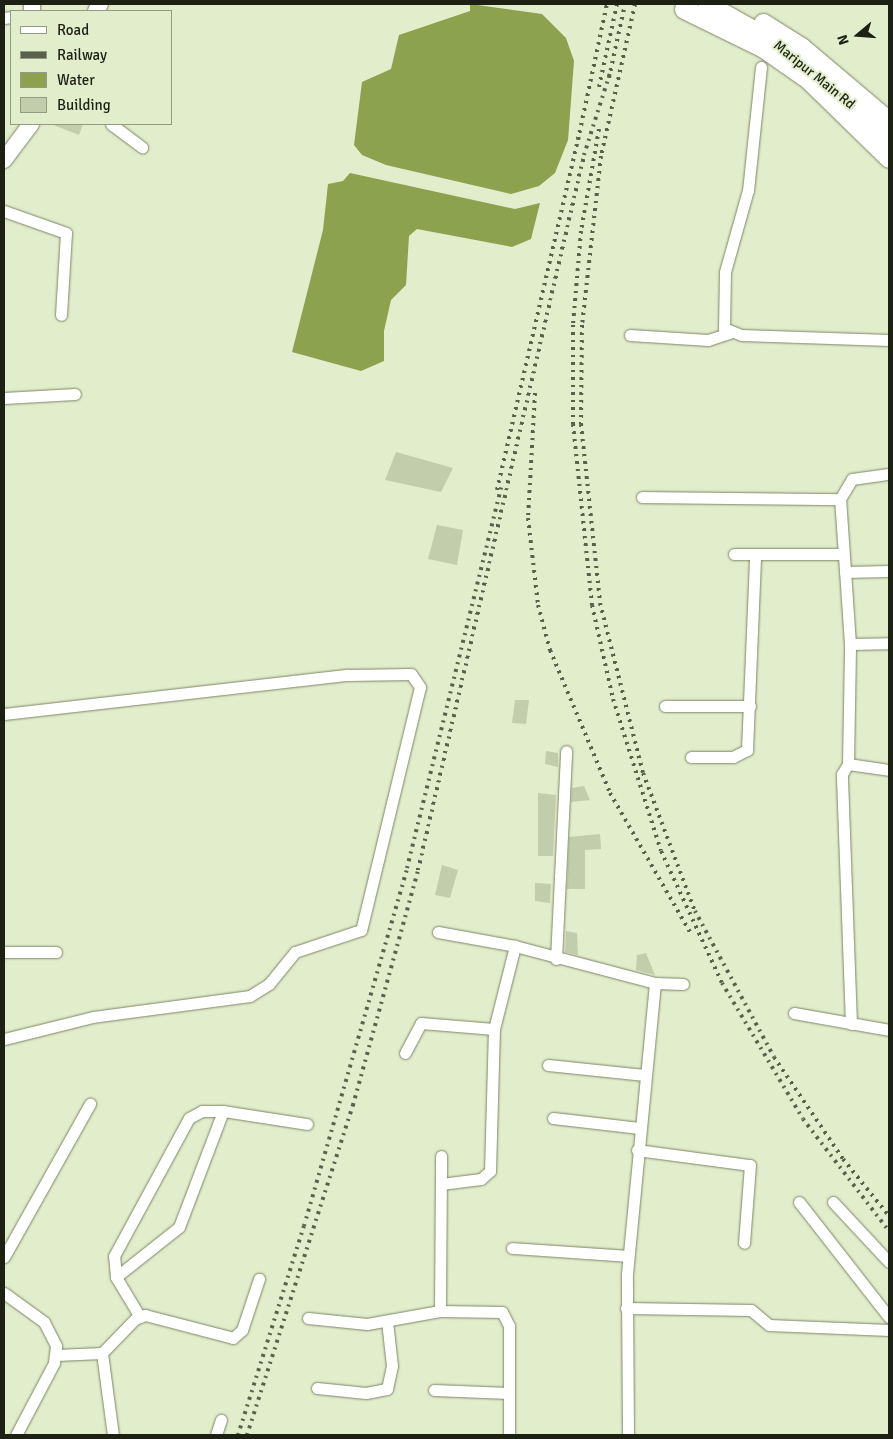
<!DOCTYPE html>
<html>
<head>
<meta charset="utf-8">
<style>
  body { margin:0 }
  #map { position:relative; width:893px; height:1439px; overflow:hidden; background:#e2edcb; font-family:Signika,sans-serif }
  div>[style] { position:absolute }
  [style*='--x'] { left:calc(var(--x)*1px); top:calc(var(--y)*1px); width:calc(var(--w)*1px); rotate:calc(var(--a)*1deg) }
  .water>* { inset:0; background:#8ca24f }
  .building>* { inset:0; background:#c2cdac }
  .roads { filter:drop-shadow(0 0 1px #7c8667) drop-shadow(0 0 1px #7c8667) }
  .street>* { height:11px; margin:-5.5px; padding:0 5.5px; transform-origin:5.5px; border-radius:5.5px; background:#fff }
  .secondary>* { height:16px; margin:-8px; padding:0 8px; transform-origin:8px; border-radius:8px; background:#fff }
  .primary>* { height:19px; margin:-9.5px; padding:0 9.5px; transform-origin:9.5px; border-radius:9.5px; background:#fff }
  .rail>* { height:4px; margin-top:-2px; transform-origin:0; background:repeating-linear-gradient(90deg,#5a604c 0 2.5px,transparent 0 7.5px) }
  span { translate:-50% -50%; white-space:nowrap; text-align:center; line-height:1.15; -webkit-text-stroke:4px #e2edcb; paint-order:stroke }
  .street-label { font-size:14px; color:#1d2114 }
  .frame { position:absolute; inset:0; border:5px solid #1d2114; pointer-events:none }
  .legend { position:absolute; left:10px; top:10px; width:162px; height:115px; box-sizing:border-box; background:#e2edcb; border:1px solid #939b82; margin:0; padding:6px 9px; list-style:none; font-size:15px; color:#1d2114 }
  .legend li { display:flex; align-items:center; gap:10px; height:25px }
  .legend b { width:25px; border:1px solid #939b82 }
  .north { position:absolute; left:833px; top:10px; width:50px; height:50px; -webkit-text-stroke:4px #e2edcb; paint-order:stroke; rotate:252deg; font-size:14px; font-weight:700; line-height:20px; text-align:center; color:#1d2114 }
  .north::after { content:''; display:block; margin:auto; width:18px; height:22px; background:#1d2114; clip-path:polygon(50% 0,100% 100%,50% 72%,0 100%) }
</style>
</head>
<body>
<div id="map">
  <div class="water">
    <div style="clip-path:polygon(470px 4px,542px 14px,566px 38px,574px 61px,568px 140px,555px 173px,539px 186px,511px 194px,386px 165px,362px 155px,354px 145px,362px 82px,391px 69px,399px 35px,470px 11px)"></div>
    <div style="clip-path:polygon(350px 173px,515px 209px,540px 203px,531px 239px,512px 247px,417px 229px,409px 236px,406px 285px,391px 300px,384px 331px,384px 361px,361px 371px,292px 352px,323px 230px,328px 184px,343px 181px)"></div>
  </div>
  <div class="building">
    <div style="clip-path:polygon(51px 124px,83px 124px,79px 135px)"></div>
    <div style="clip-path:polygon(396px 452px,453px 468px,441px 492px,385px 480px)"></div>
    <div style="clip-path:polygon(437px 525px,463px 530px,457px 565px,428px 559px)"></div>
    <div style="clip-path:polygon(515px 700px,529px 700px,526px 724px,512px 723px)"></div>
    <div style="clip-path:polygon(546px 751px,558px 753px,558px 767px,545px 764px)"></div>
    <div style="clip-path:polygon(584px 786px,590px 800px,571px 802px,572px 788px)"></div>
    <div style="clip-path:polygon(538px 793px,556px 795px,553px 856px,538px 856px)"></div>
    <div style="clip-path:polygon(600px 834px,601px 849px,585px 850px,585px 889px,567px 889px,569px 837px)"></div>
    <div style="clip-path:polygon(442px 865px,458px 870px,450px 898px,435px 895px)"></div>
    <div style="clip-path:polygon(535px 883px,551px 884px,550px 903px,535px 901px)"></div>
    <div style="clip-path:polygon(566px 931px,577px 933px,578px 955px,565px 952px)"></div>
    <div style="clip-path:polygon(646px 953px,655px 975px,636px 970px,637px 955px)"></div>
  </div>
  <div class="roads">
    <div class="street">
      <div style="--x:4;--y:18;--w:7;--a:-8"></div>
      <div style="--x:761;--y:67;--w:124;--a:96"></div>
      <div style="--x:748;--y:190;--w:85;--a:105.7"></div>
      <div style="--x:725;--y:272;--w:56;--a:91"></div>
      <div style="--x:724;--y:328;--w:18;--a:22"></div>
      <div style="--x:741;--y:335;--w:148;--a:1.9"></div>
      <div style="--x:111;--y:124;--w:39;--a:37"></div>
      <div style="--x:4;--y:211;--w:66;--a:19.5"></div>
      <div style="--x:66;--y:233;--w:82;--a:93.5"></div>
      <div style="--x:630;--y:335;--w:78;--a:3.7"></div>
      <div style="--x:708;--y:340;--w:23;--a:-18"></div>
      <div style="--x:4;--y:398;--w:71;--a:-3.2"></div>
      <div style="--x:642;--y:497;--w:198;--a:0.6"></div>
      <div style="--x:734;--y:554;--w:109;--a:0"></div>
      <div style="--x:845;--y:572;--w:44;--a:-1.3"></div>
      <div style="--x:850;--y:644;--w:39;--a:-1"></div>
      <div style="--x:665;--y:706;--w:85;--a:0"></div>
      <div style="--x:4;--y:714;--w:346;--a:-6.5"></div>
      <div style="--x:348;--y:675;--w:63;--a:-0.9"></div>
      <div style="--x:411;--y:674;--w:16;--a:55"></div>
      <div style="--x:420;--y:687;--w:250;--a:103.6"></div>
      <div style="--x:361;--y:930;--w:70;--a:161.6"></div>
      <div style="--x:295;--y:952;--w:41;--a:129.1"></div>
      <div style="--x:269;--y:984;--w:22;--a:148"></div>
      <div style="--x:250;--y:996;--w:158;--a:172.4"></div>
      <div style="--x:93;--y:1017;--w:92;--a:166.1"></div>
      <div style="--x:691;--y:757;--w:42;--a:0"></div>
      <div style="--x:733;--y:757;--w:16;--a:-27"></div>
      <div style="--x:747;--y:750;--w:193;--a:-87.6"></div>
      <div style="--x:848;--y:764;--w:41;--a:8.3"></div>
      <div style="--x:438;--y:932;--w:78;--a:10.3"></div>
      <div style="--x:515;--y:946;--w:145;--a:14.8"></div>
      <div style="--x:655;--y:983;--w:28;--a:2"></div>
      <div style="--x:4;--y:952;--w:52;--a:0"></div>
      <div style="--x:556;--y:959;--w:208;--a:-87.2"></div>
      <div style="--x:794;--y:1013;--w:97;--a:10.1"></div>
      <div style="--x:851;--y:1024;--w:250;--a:-92.1"></div>
      <div style="--x:842;--y:774;--w:12;--a:-59"></div>
      <div style="--x:848;--y:764;--w:120;--a:-89"></div>
      <div style="--x:850;--y:644;--w:145;--a:-93.9"></div>
      <div style="--x:840;--y:499;--w:23;--a:-59"></div>
      <div style="--x:852;--y:479;--w:37;--a:-8"></div>
      <div style="--x:405;--y:1053;--w:34;--a:-62"></div>
      <div style="--x:421;--y:1023;--w:73;--a:4.7"></div>
      <div style="--x:548;--y:1065;--w:97;--a:5.9"></div>
      <div style="--x:553;--y:1118;--w:87;--a:6.6"></div>
      <div style="--x:637;--y:1150;--w:114;--a:7.6"></div>
      <div style="--x:750;--y:1165;--w:78;--a:94.4"></div>
      <div style="--x:441;--y:1184;--w:40;--a:-7.1"></div>
      <div style="--x:481;--y:1179;--w:12;--a:-42"></div>
      <div style="--x:490;--y:1171;--w:142;--a:-88.4"></div>
      <div style="--x:494;--y:1029;--w:86;--a:-75.8"></div>
      <div style="--x:799;--y:1202;--w:146;--a:52"></div>
      <div style="--x:833;--y:1202;--w:82;--a:47"></div>
      <div style="--x:512;--y:1248;--w:116;--a:3.9"></div>
      <div style="--x:4;--y:1257;--w:176;--a:-60.7"></div>
      <div style="--x:116;--y:1277;--w:80;--a:-38.4"></div>
      <div style="--x:179;--y:1227;--w:124;--a:-69.2"></div>
      <div style="--x:4;--y:1293;--w:49;--a:35.9"></div>
      <div style="--x:44;--y:1322;--w:27;--a:63"></div>
      <div style="--x:56;--y:1346;--w:17;--a:97"></div>
      <div style="--x:54;--y:1363;--w:81;--a:117.8"></div>
      <div style="--x:626;--y:1308;--w:125;--a:0.9"></div>
      <div style="--x:751;--y:1310;--w:23;--a:40"></div>
      <div style="--x:769;--y:1325;--w:120;--a:2.4"></div>
      <div style="--x:440;--y:1311;--w:155;--a:-89.6"></div>
      <div style="--x:140;--y:1317;--w:47;--a:-121"></div>
      <div style="--x:116;--y:1277;--w:21;--a:-95"></div>
      <div style="--x:114;--y:1256;--w:157;--a:-61.5"></div>
      <div style="--x:189;--y:1118;--w:15;--a:-28"></div>
      <div style="--x:202;--y:1111;--w:21;--a:0"></div>
      <div style="--x:223;--y:1111;--w:85;--a:8.8"></div>
      <div style="--x:308;--y:1318;--w:59;--a:5.8"></div>
      <div style="--x:367;--y:1324;--w:74;--a:-10.1"></div>
      <div style="--x:440;--y:1311;--w:62;--a:0.9"></div>
      <div style="--x:502;--y:1312;--w:16;--a:63"></div>
      <div style="--x:509;--y:1326;--w:109;--a:90"></div>
      <div style="--x:102;--y:1353;--w:83;--a:82.4"></div>
      <div style="--x:56;--y:1355;--w:46;--a:-2.5"></div>
      <div style="--x:102;--y:1353;--w:47;--a:-45.9"></div>
      <div style="--x:135;--y:1319;--w:11;--a:-22"></div>
      <div style="--x:145;--y:1315;--w:91;--a:14.6"></div>
      <div style="--x:233;--y:1338;--w:12;--a:-42"></div>
      <div style="--x:242;--y:1330;--w:54;--a:-71.6"></div>
      <div style="--x:317;--y:1388;--w:49;--a:5.8"></div>
      <div style="--x:366;--y:1393;--w:21;--a:-11"></div>
      <div style="--x:387;--y:1389;--w:24;--a:-78"></div>
      <div style="--x:392;--y:1366;--w:45;--a:-96.3"></div>
      <div style="--x:434;--y:1390;--w:74;--a:2.3"></div>
      <div style="--x:216;--y:1435;--w:16;--a:-72"></div>
      <div style="--x:628;--y:1435;--w:161;--a:-90.4"></div>
      <div style="--x:627;--y:1274;--w:292;--a:-84.5"></div>
    </div>
    <div class="secondary">
      <div style="--x:32;--y:4;--w:7;--a:90"></div>
      <div style="--x:96;--y:11;--w:8;--a:-60"></div>
      <div style="--x:4;--y:160;--w:45;--a:-53.1"></div>
    </div>
    <div class="primary">
      <div style="--x:707;--y:4;--w:73;--a:29.4"></div>
      <div style="--x:684;--y:9;--w:87;--a:26"></div>
      <div style="--x:762;--y:47;--w:56;--a:34.8"></div>
      <div style="--x:808;--y:79;--w:113;--a:44.3"></div>
      <div style="--x:763;--y:23;--w:45;--a:32.3"></div>
      <div style="--x:801;--y:47;--w:110;--a:40.2"></div>
      <div style="--x:860;--y:113;--w:39;--a:42"></div>
    </div>
  </div>
  <div class="rail">
    <div style="--x:635;--y:4;--w:156;--a:102.6"></div>
    <div style="--x:601;--y:156;--w:170;--a:96.4"></div>
    <div style="--x:582;--y:325;--w:99;--a:90.6"></div>
    <div style="--x:581;--y:424;--w:180;--a:83.9"></div>
    <div style="--x:600;--y:603;--w:175;--a:75.8"></div>
    <div style="--x:643;--y:773;--w:147;--a:69.4"></div>
    <div style="--x:695;--y:911;--w:166;--a:61.6"></div>
    <div style="--x:774;--y:1057;--w:123;--a:55.9"></div>
    <div style="--x:843;--y:1159;--w:73;--a:51.1"></div>
    <div style="--x:609;--y:78;--w:76;--a:-77.8"></div>
    <div style="--x:599;--y:87;--w:85;--a:-77.8"></div>
    <div style="--x:599;--y:129;--w:104;--a:100"></div>
    <div style="--x:581;--y:231;--w:94;--a:94.9"></div>
    <div style="--x:573;--y:325;--w:99;--a:90"></div>
    <div style="--x:573;--y:424;--w:182;--a:84"></div>
    <div style="--x:592;--y:605;--w:96;--a:77.4"></div>
    <div style="--x:613;--y:699;--w:159;--a:72.5"></div>
    <div style="--x:661;--y:851;--w:145;--a:65.2"></div>
    <div style="--x:722;--y:983;--w:158;--a:59.2"></div>
    <div style="--x:803;--y:1119;--w:141;--a:52.5"></div>
    <div style="--x:578;--y:140;--w:139;--a:-78"></div>
    <div style="--x:535;--y:393;--w:125;--a:93.2"></div>
    <div style="--x:528;--y:518;--w:88;--a:83.4"></div>
    <div style="--x:538;--y:605;--w:47;--a:75.1"></div>
    <div style="--x:550;--y:650;--w:155;--a:67.2"></div>
    <div style="--x:610;--y:793;--w:163;--a:60.1"></div>
    <div style="--x:497;--y:490;--w:365;--a:-77"></div>
    <div style="--x:238;--y:1435;--w:219;--a:-72.5"></div>
    <div style="--x:304;--y:1226;--w:373;--a:-73.9"></div>
    <div style="--x:407;--y:868;--w:396;--a:-76.1"></div>
    <div style="--x:247;--y:1435;--w:347;--a:-72.2"></div>
    <div style="--x:353;--y:1105;--w:244;--a:-74.5"></div>
    <div style="--x:418;--y:870;--w:734;--a:-76.93"></div>
    <div style="--x:584;--y:155;--w:89;--a:-72.4"></div>
  </div>
  <div class="street-label">
    <span style="left:814px;top:75px;rotate:39deg">Maripur Main Rd</span>
  </div>
  <div class="frame"></div>
  <ul class="legend">
  <li><b style="height:6px;background:#fff"></b>Road</li>
  <li><b style="height:6px;background:#5a604c"></b>Railway</li>
  <li><b style="height:14px;background:#8ca24f"></b>Water</li>
  <li><b style="height:14px;background:#c2cdac"></b>Building</li>
  </ul>
  <div class="north">N</div>
</div>
</body>
</html>
